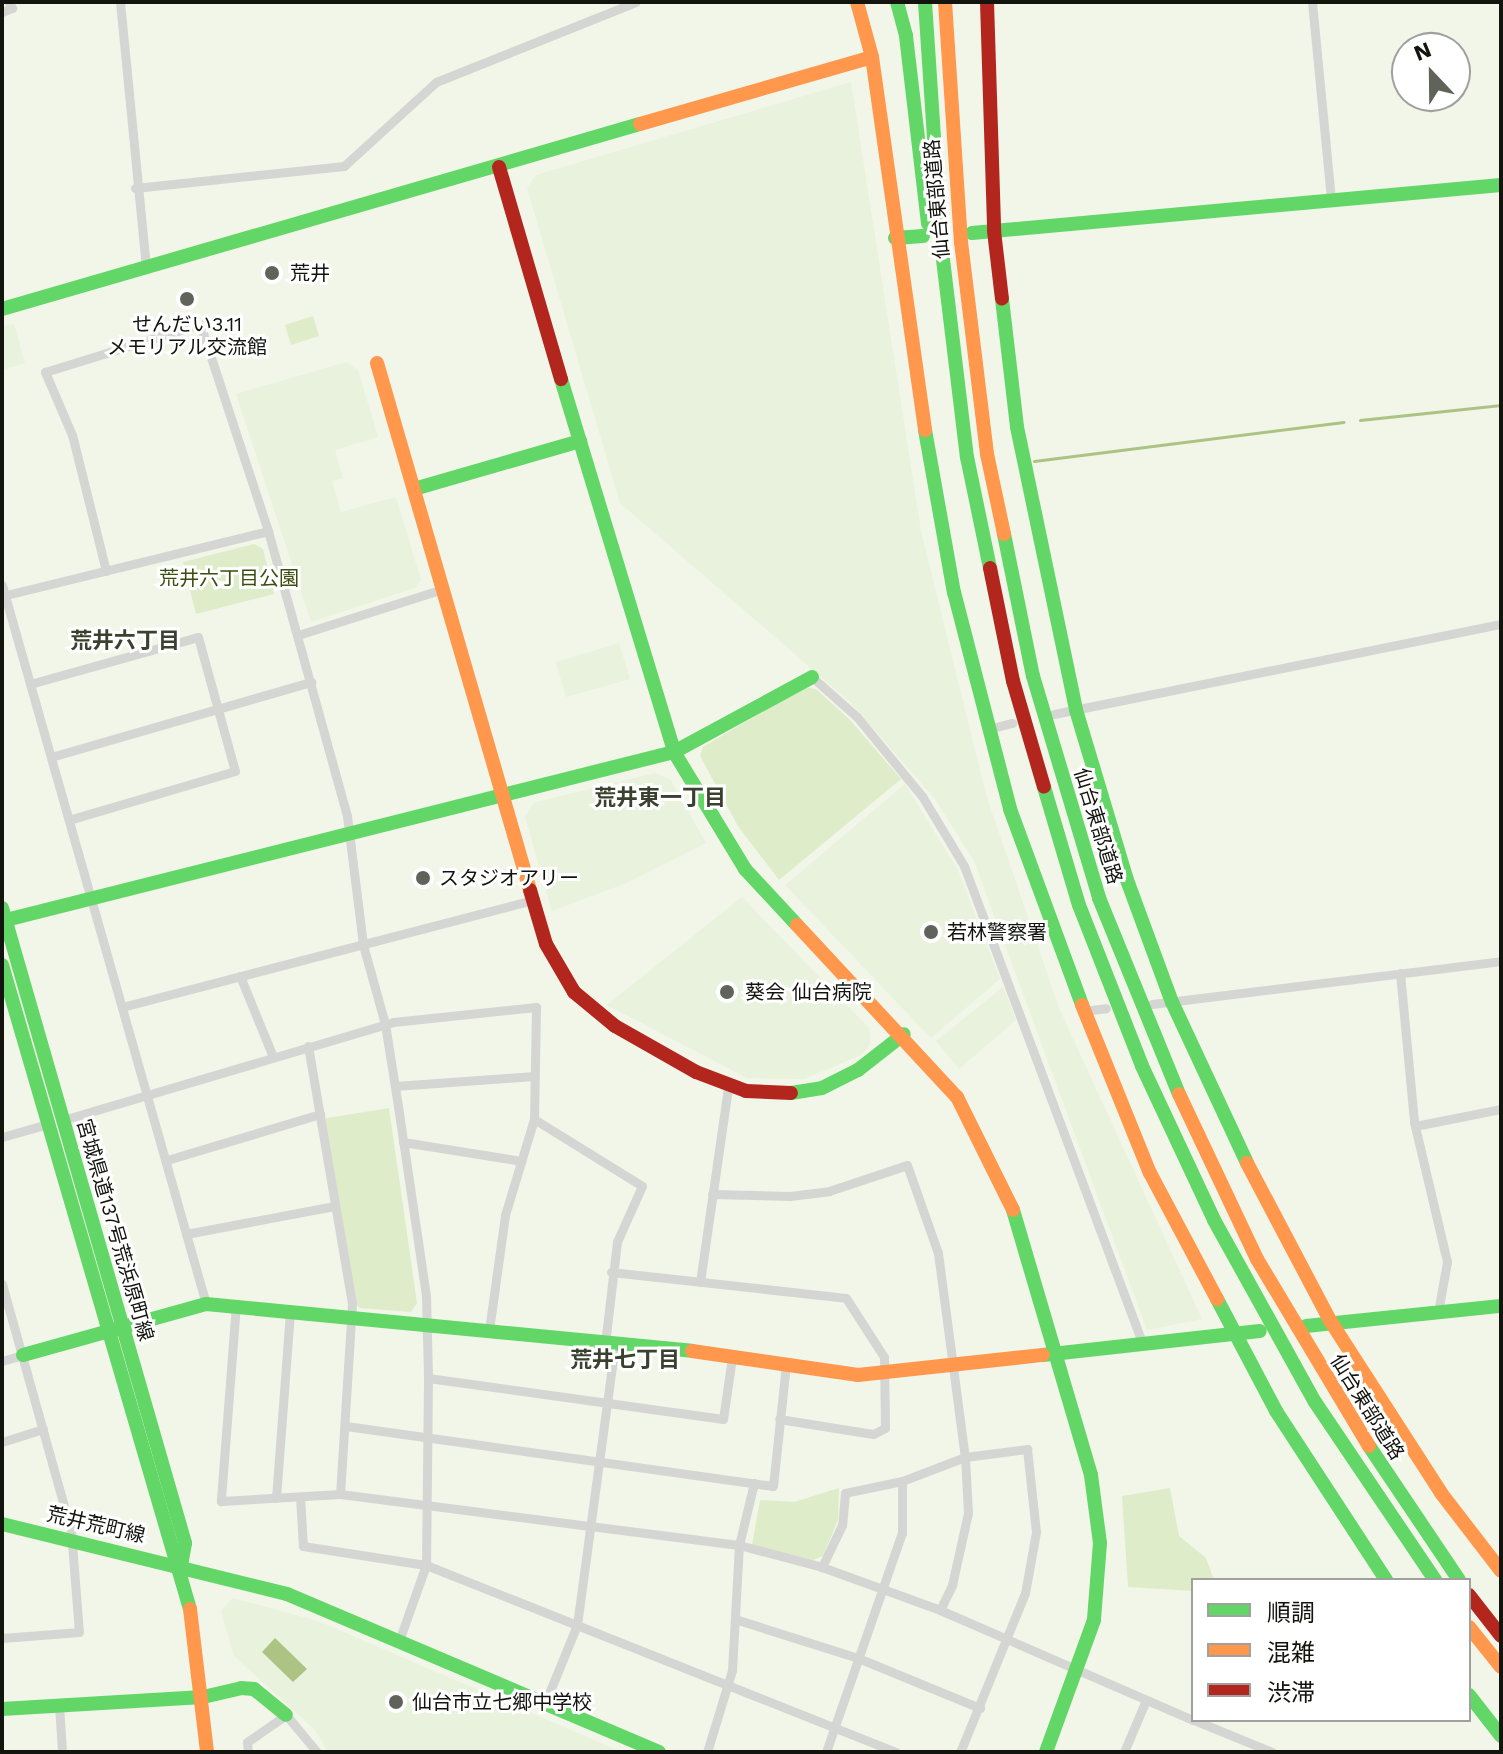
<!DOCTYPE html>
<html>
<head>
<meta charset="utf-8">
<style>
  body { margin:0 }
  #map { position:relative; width:1503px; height:1754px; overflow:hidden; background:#f1f6e9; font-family:"Work Sans","Noto Sans JP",sans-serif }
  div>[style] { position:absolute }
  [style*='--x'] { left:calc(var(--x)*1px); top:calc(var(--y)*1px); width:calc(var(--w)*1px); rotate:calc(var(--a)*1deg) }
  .built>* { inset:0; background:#e9f2dc }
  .green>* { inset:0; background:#deecc9 }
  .water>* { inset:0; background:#adc384 }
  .stream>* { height:3px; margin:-1.5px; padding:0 1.5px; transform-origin:1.5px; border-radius:1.5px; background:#adc384 }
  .street>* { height:9px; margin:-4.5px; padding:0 4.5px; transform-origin:4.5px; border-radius:4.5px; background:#d5d6d3 }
  .fast>* { height:14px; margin:-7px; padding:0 7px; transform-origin:7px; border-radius:7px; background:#63d668 }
  .slow>* { height:14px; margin:-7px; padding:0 7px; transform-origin:7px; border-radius:7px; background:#ff974d }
  .jam>* { height:14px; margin:-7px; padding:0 7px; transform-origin:7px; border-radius:7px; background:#b3261e }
  .dots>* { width:22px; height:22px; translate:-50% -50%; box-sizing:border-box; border:4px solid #fff; border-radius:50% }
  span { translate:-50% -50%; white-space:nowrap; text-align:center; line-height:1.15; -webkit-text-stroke:6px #fff; paint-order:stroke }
  .street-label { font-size:20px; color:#12140d }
  .poi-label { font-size:20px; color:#12140d }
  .left { translate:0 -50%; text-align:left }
  .park-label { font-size:20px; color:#3b4d0f }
  .neighbourhood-label { font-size:22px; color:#3a412e; font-weight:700 }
  .frame { position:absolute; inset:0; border:4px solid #12140d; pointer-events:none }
  .legend { position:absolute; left:1191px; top:1578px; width:280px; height:144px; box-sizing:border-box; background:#fff; border:2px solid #a0a19e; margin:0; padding:10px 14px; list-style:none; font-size:24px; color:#12140d }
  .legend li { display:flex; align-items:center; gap:16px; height:40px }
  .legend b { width:40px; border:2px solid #a0a19e }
  .north { position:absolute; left:1391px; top:32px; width:80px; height:80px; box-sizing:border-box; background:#fff; border:2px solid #a0a19e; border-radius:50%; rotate:338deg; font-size:22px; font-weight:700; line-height:32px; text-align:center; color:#12140d }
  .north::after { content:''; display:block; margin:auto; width:28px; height:36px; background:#60635a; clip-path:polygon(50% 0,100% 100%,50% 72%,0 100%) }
</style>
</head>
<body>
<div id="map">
  <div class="built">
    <div style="clip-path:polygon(851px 82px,921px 531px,986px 795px,1059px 1008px,1202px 1319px,1147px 1330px,974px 861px,935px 799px,850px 702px,620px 503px,527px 188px,536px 175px)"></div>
    <div style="clip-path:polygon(14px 324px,25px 363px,2px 370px,2px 326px)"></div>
    <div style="clip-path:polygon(346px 362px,358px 370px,378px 437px,335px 450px,343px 478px,332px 481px,341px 512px,396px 497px,421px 580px,417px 587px,311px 622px,236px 394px)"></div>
    <div style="clip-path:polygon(619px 643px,630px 679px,566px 697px,556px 662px)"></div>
    <div style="clip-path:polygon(655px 773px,671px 780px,706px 843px,624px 884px,552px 911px,525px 817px,533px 803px)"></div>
    <div style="clip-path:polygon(905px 784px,958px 870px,1000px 979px,931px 1038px,785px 885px)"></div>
    <div style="clip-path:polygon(742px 897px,870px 1029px,870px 1045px,861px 1055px,804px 1079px,747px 1078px,607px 1005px)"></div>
    <div style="clip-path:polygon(1003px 987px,1016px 1020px,959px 1069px,936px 1041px)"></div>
    <div style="clip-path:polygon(233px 1598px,318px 1621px,622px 1752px,328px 1752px,315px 1730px,234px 1656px,221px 1611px)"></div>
  </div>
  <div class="green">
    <div style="clip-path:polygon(313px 316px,319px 336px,291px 345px,285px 325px)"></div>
    <div style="clip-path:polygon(254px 544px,263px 549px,274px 594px,196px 614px,183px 562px)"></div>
    <div style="clip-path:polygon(804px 687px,816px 689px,850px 720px,901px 779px,779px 880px,738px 826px,700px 756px,703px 747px)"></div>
    <div style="clip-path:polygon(389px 1108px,417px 1303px,411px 1312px,360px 1308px,355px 1303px,321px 1119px)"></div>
    <div style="clip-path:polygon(839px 1488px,838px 1520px,823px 1556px,813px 1560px,752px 1545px,760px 1500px,794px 1502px)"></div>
    <div style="clip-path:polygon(1170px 1488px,1179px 1536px,1206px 1558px,1214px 1580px,1193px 1580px,1193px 1591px,1128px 1587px,1122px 1496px)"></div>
  </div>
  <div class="water">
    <div style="clip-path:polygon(275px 1638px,307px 1669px,293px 1682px,262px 1652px)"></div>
  </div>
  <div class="stream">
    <div style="--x:1360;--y:420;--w:142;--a:-6.1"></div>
    <div style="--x:1034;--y:461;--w:312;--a:-7.2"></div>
  </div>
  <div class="street">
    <div style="--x:120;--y:2;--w:268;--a:84.4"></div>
    <div style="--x:1312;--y:2;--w:199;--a:84.5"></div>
    <div style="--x:2;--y:12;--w:11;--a:-22"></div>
    <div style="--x:12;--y:8;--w:7;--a:-117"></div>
    <div style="--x:135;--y:188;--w:210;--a:-6"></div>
    <div style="--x:344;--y:166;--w:125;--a:-42.4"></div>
    <div style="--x:436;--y:82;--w:215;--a:-21.8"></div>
    <div style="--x:106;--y:571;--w:140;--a:-104"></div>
    <div style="--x:72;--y:435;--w:69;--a:-113.2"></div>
    <div style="--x:45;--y:372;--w:162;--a:-17.2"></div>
    <div style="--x:200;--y:324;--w:218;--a:71.8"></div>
    <div style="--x:268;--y:531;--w:296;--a:74.5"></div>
    <div style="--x:347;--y:816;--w:130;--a:82.9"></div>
    <div style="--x:363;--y:945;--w:82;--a:74.4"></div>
    <div style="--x:385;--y:1024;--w:83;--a:81"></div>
    <div style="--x:398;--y:1106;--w:191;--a:81.6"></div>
    <div style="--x:426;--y:1295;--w:83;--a:88.6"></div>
    <div style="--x:428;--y:1378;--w:187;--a:90.6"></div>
    <div style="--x:426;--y:1565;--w:81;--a:109.6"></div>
    <div style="--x:2;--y:585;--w:747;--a:74.16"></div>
    <div style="--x:2;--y:596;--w:274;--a:-13.7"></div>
    <div style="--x:298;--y:635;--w:152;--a:-17.6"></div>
    <div style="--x:812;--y:677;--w:60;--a:41.6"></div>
    <div style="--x:857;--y:717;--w:102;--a:50.6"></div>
    <div style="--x:922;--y:796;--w:82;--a:59"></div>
    <div style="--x:964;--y:866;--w:511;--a:69.51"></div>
    <div style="--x:30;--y:684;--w:174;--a:-15.6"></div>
    <div style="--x:198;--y:637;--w:139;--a:74.6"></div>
    <div style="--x:235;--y:771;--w:173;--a:163.6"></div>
    <div style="--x:1054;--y:714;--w:456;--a:-11.4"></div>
    <div style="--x:988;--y:729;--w:25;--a:-14"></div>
    <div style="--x:51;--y:757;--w:271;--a:-16.1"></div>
    <div style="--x:1400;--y:973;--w:150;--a:84.6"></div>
    <div style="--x:1414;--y:1122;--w:144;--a:76.7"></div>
    <div style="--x:1447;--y:1262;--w:51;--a:100.2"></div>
    <div style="--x:240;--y:976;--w:87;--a:67.8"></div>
    <div style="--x:1152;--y:1004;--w:352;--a:-7"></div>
    <div style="--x:122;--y:1007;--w:426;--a:-14.6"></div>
    <div style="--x:1083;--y:1011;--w:23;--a:-7"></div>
    <div style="--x:308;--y:1046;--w:262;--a:80.3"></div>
    <div style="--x:352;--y:1304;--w:190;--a:93.6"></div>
    <div style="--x:395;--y:1086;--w:139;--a:-4.1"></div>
    <div style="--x:534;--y:1119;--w:127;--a:31.8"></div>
    <div style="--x:642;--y:1186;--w:61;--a:114.1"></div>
    <div style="--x:617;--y:1242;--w:103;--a:96.7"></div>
    <div style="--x:63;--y:1120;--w:344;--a:-16.5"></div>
    <div style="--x:393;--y:1022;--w:144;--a:-6"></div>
    <div style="--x:536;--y:1007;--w:112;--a:91"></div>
    <div style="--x:534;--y:1119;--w:100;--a:106.8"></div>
    <div style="--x:505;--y:1215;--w:116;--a:97.9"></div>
    <div style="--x:1415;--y:1126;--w:88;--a:-11.2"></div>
    <div style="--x:2;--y:1137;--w:48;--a:-15.8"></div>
    <div style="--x:403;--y:1142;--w:120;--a:9.1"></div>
    <div style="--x:167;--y:1160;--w:160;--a:-16.7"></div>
    <div style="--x:712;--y:1194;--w:78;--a:1.5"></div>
    <div style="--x:790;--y:1196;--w:39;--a:-7"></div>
    <div style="--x:829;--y:1191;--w:82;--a:-18.4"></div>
    <div style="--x:907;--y:1165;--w:93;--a:70.6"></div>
    <div style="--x:938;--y:1253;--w:206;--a:82.5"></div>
    <div style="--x:965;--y:1457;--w:67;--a:159.1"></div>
    <div style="--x:902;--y:1481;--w:58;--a:168.1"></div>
    <div style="--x:845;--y:1493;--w:32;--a:95"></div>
    <div style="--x:842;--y:1525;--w:47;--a:115.5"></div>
    <div style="--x:186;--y:1234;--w:151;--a:-10.7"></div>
    <div style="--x:611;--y:1272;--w:236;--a:6.3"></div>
    <div style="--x:846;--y:1298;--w:70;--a:57.2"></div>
    <div style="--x:884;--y:1357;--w:71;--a:89.2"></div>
    <div style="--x:885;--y:1428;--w:13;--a:153"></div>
    <div style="--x:873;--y:1434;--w:95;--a:-170.9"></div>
    <div style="--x:700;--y:1282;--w:197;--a:-81.8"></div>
    <div style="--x:2;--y:1284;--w:256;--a:74.4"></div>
    <div style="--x:71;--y:1531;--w:101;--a:85.5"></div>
    <div style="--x:79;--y:1632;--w:77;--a:175.5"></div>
    <div style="--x:236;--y:1304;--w:198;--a:94.4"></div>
    <div style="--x:221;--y:1501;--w:119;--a:-3.4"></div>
    <div style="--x:340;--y:1494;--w:402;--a:7.3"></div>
    <div style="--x:739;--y:1545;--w:86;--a:14.8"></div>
    <div style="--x:822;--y:1567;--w:126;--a:20"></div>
    <div style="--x:940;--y:1610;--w:276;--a:23.5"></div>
    <div style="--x:2;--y:1361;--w:22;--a:-16"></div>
    <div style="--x:428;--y:1378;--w:298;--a:7.9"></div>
    <div style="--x:723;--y:1419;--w:63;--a:-81.7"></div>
    <div style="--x:346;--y:1426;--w:431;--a:8"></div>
    <div style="--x:773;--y:1486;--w:122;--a:-83.9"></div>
    <div style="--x:2;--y:1442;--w:43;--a:-17.6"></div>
    <div style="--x:300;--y:1497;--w:49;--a:86.5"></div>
    <div style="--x:303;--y:1546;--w:124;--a:8.8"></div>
    <div style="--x:426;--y:1565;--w:506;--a:21.7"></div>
    <div style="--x:276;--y:1498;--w:189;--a:-85.7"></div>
    <div style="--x:940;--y:1610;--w:28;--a:-64"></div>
    <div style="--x:952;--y:1585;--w:74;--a:-77.5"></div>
    <div style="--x:968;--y:1513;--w:56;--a:-93.1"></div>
    <div style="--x:965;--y:1457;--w:63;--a:-7.4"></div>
    <div style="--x:1027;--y:1449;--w:83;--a:83.8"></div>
    <div style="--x:1036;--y:1532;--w:62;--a:100.2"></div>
    <div style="--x:1025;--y:1593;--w:172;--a:112.2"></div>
    <div style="--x:735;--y:1619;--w:129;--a:17.6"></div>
    <div style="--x:858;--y:1658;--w:132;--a:22.3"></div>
    <div style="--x:545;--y:1703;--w:84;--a:-67.7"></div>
    <div style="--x:577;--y:1625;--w:283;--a:-82.3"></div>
    <div style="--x:59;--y:1705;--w:47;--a:86.3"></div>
    <div style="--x:1194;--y:1720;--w:84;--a:22.3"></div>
    <div style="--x:248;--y:1752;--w:10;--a:-96"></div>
    <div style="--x:247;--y:1742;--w:47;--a:-34.7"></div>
    <div style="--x:286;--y:1715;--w:48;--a:50"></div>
    <div style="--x:707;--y:1752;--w:86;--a:-73"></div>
    <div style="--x:732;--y:1670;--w:125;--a:-86.8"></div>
    <div style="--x:739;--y:1545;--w:64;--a:-76.4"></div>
    <div style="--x:826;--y:1752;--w:232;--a:-70.9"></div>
    <div style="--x:902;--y:1533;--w:52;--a:-90"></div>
    <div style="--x:1124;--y:1752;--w:56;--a:-67.1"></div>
  </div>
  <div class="fast">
    <div style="--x:897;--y:2;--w:35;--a:75"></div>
    <div style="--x:906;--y:36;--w:189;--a:83.3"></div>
    <div style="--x:925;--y:2;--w:242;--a:86.2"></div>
    <div style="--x:941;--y:243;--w:216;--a:83.1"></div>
    <div style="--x:967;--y:457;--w:113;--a:78.3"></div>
    <div style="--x:972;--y:233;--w:531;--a:-5.18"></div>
    <div style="--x:895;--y:238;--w:28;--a:-4"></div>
    <div style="--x:1002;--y:299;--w:129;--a:83.3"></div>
    <div style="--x:1017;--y:427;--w:289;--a:78.2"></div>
    <div style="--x:1076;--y:710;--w:177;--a:73.3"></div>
    <div style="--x:1127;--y:880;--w:130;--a:69.8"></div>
    <div style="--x:1172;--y:1002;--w:178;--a:65"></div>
    <div style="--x:2;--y:309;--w:664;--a:-16.17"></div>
    <div style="--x:561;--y:379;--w:390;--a:73.1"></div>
    <div style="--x:674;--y:752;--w:137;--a:58.7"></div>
    <div style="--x:745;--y:869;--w:76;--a:47.1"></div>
    <div style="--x:925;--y:430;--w:165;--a:79.9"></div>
    <div style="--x:954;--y:592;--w:224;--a:75.5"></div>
    <div style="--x:1010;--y:809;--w:209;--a:69.8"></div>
    <div style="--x:414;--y:489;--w:173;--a:-16.1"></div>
    <div style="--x:1004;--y:534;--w:145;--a:78.5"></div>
    <div style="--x:1033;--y:676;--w:232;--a:73.4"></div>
    <div style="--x:1099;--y:898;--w:212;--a:67.8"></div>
    <div style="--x:1044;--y:787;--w:123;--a:73.5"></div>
    <div style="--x:1079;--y:905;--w:173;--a:68.6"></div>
    <div style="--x:1142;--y:1066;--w:170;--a:64.9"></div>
    <div style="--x:1214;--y:1220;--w:208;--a:61"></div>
    <div style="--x:1315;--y:1402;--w:215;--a:56"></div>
    <div style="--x:2;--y:908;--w:661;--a:73.92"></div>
    <div style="--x:185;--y:1543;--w:22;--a:100"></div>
    <div style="--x:2;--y:921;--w:693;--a:-14.12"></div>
    <div style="--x:674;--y:752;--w:157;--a:-28.5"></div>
    <div style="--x:2;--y:965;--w:671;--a:73.73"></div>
    <div style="--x:791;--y:1093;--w:31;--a:-9"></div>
    <div style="--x:822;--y:1088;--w:40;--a:-26.6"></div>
    <div style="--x:858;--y:1070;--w:58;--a:-38"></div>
    <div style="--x:1013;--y:1210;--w:276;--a:73.6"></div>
    <div style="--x:1091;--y:1475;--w:69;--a:82.5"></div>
    <div style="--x:1100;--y:1543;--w:77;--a:94.5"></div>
    <div style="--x:1094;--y:1620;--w:140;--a:110"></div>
    <div style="--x:1217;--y:1299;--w:127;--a:62.2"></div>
    <div style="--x:1276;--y:1411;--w:202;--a:56.9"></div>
    <div style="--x:1306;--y:1326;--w:196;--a:-5.9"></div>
    <div style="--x:23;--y:1355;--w:190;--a:-15.6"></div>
    <div style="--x:206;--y:1304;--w:488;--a:5.5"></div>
    <div style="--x:1043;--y:1355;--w:218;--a:-6.3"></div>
    <div style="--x:1369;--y:1446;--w:161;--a:56.1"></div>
    <div style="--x:2;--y:1524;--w:293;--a:13.8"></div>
    <div style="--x:287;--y:1594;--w:404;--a:23"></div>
    <div style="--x:1469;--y:1695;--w:52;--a:52"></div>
    <div style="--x:2;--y:1709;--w:201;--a:-3.4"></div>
    <div style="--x:203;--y:1697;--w:39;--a:-13"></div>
    <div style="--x:241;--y:1688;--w:13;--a:4"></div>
    <div style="--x:254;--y:1689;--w:41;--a:39.1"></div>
  </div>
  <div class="slow">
    <div style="--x:857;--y:2;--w:57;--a:74.7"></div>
    <div style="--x:872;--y:57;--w:377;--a:81.9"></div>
    <div style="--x:945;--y:2;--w:241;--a:86.2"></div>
    <div style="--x:961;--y:242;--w:214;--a:83"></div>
    <div style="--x:987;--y:454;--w:82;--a:78"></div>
    <div style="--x:640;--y:124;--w:241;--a:-16.1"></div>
    <div style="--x:377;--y:363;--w:549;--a:73.81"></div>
    <div style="--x:797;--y:925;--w:235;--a:47.1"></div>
    <div style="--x:957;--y:1097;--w:126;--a:63.6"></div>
    <div style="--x:1082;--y:1005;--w:181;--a:68"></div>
    <div style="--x:1150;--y:1173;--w:143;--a:62"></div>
    <div style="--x:1179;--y:1094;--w:183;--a:64.7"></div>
    <div style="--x:1257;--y:1259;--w:218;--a:59.1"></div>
    <div style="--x:1247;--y:1163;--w:180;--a:62.2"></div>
    <div style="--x:1331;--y:1322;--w:203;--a:57.2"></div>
    <div style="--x:1441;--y:1493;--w:98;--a:52.4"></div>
    <div style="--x:692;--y:1351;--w:168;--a:8.2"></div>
    <div style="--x:858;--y:1375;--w:186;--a:-6.2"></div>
    <div style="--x:190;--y:1609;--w:144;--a:83.2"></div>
    <div style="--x:1469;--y:1627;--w:51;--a:51.3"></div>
  </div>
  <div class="jam">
    <div style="--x:987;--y:2;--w:229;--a:88.2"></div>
    <div style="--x:994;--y:231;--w:68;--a:83.3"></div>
    <div style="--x:499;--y:167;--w:221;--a:73.7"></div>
    <div style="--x:990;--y:568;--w:115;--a:78.5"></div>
    <div style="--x:1013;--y:681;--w:110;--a:73.7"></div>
    <div style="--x:530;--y:890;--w:56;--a:73.5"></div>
    <div style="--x:546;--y:944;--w:56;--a:59.7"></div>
    <div style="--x:574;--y:992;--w:53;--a:39.7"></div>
    <div style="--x:615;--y:1026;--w:93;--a:29.6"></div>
    <div style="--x:696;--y:1072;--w:53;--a:20.8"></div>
    <div style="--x:746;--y:1091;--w:45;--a:2.5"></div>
    <div style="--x:1469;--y:1595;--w:52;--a:52"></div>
  </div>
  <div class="dots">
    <div style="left:272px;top:273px;background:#60635a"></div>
    <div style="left:187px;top:299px;background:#60635a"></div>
    <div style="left:423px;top:878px;background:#60635a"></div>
    <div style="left:931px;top:932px;background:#60635a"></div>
    <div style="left:727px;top:992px;background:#60635a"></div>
    <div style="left:396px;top:1702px;background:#60635a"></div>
  </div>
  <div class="street-label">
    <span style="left:937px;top:199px;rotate:-95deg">仙台東部道路</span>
    <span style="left:1098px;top:826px;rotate:73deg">仙台東部道路</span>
    <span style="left:115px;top:1230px;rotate:74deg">宮城県道137号荒浜原町線</span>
    <span style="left:1367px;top:1407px;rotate:58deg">仙台東部道路</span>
    <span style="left:96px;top:1525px;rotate:13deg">荒井荒町線</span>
  </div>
  <div class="poi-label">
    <span class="left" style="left:290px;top:273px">荒井</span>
    <span style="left:187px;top:336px">せんだい3.11<br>メモリアル交流館</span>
    <span class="left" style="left:439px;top:878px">スタジオアリー</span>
    <span class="left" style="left:947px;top:932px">若林警察署</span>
    <span class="left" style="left:745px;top:992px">葵会 仙台病院</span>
    <span class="left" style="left:412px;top:1702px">仙台市立七郷中学校</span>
  </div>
  <div class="park-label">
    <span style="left:229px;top:578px">荒井六丁目公園</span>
  </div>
  <div class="neighbourhood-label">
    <span style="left:125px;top:641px">荒井六丁目</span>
    <span style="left:660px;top:798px">荒井東一丁目</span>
    <span style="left:625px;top:1360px">荒井七丁目</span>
  </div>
  <div class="frame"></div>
  <ul class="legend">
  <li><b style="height:10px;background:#63d668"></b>順調</li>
  <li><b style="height:10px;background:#ff974d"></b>混雑</li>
  <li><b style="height:10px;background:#b3261e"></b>渋滞</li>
  </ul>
  <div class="north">N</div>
</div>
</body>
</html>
